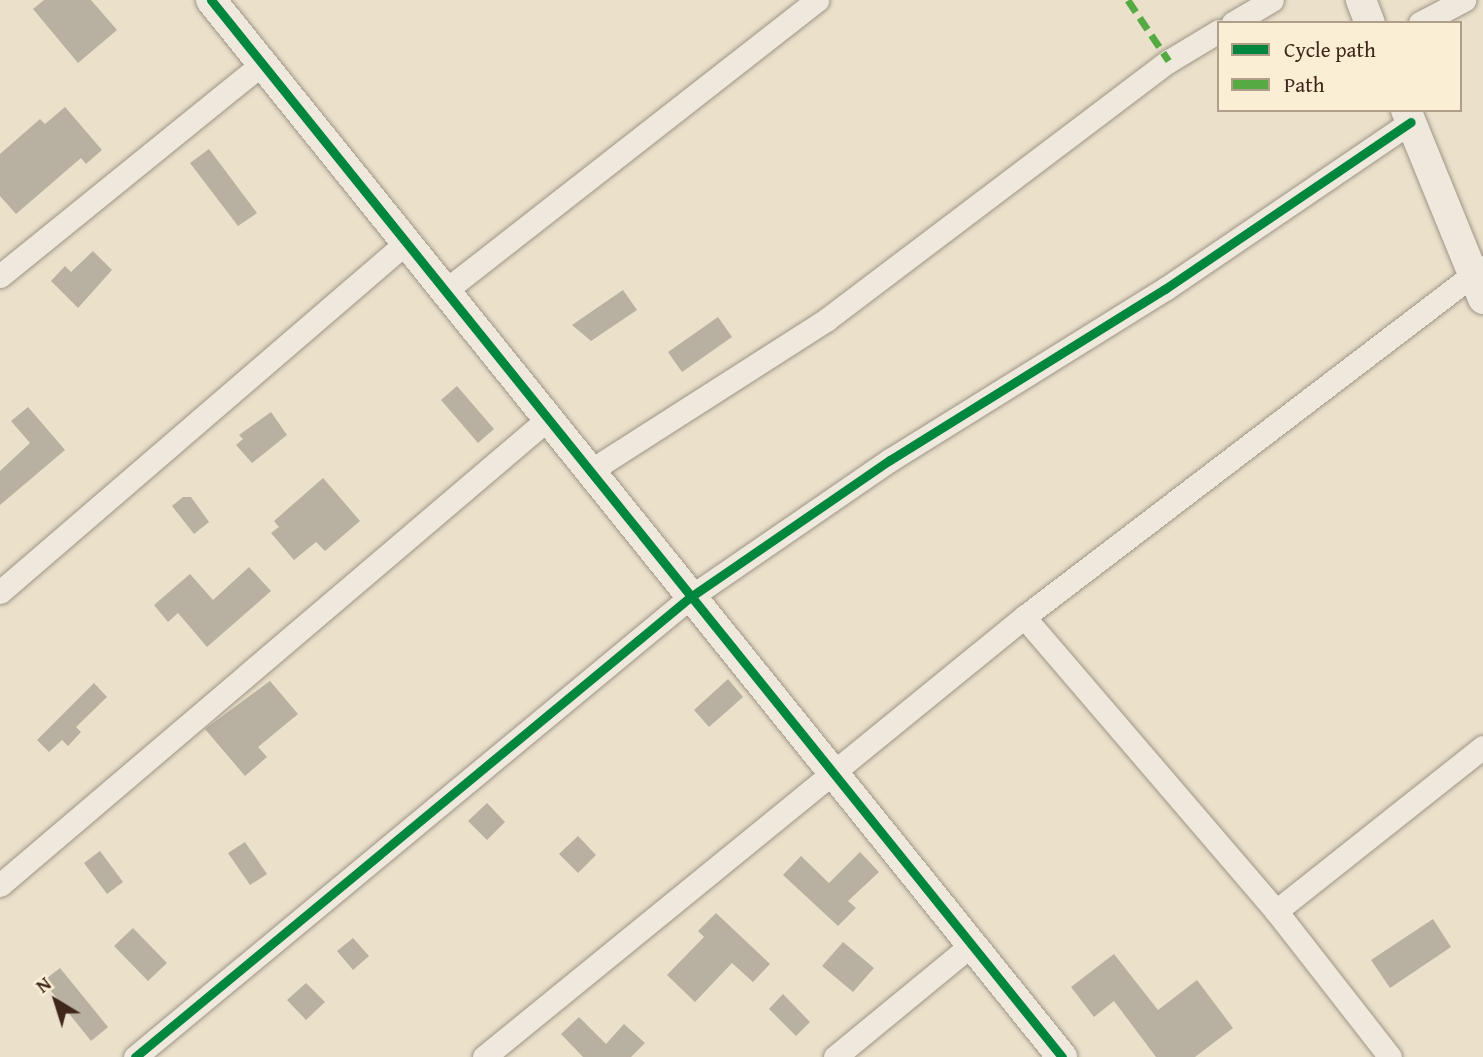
<!DOCTYPE html>
<html>
<head>
<meta charset="utf-8">
<style>
  body { margin:0 }
  #map { position:relative; width:1483px; height:1057px; overflow:hidden; background:#ebe0ca; font-family:"Gentium Book Plus",serif }
  div>[style] { position:absolute }
  [style*='--x'] { left:calc(var(--x)*1px); top:calc(var(--y)*1px); width:calc(var(--w)*1px); rotate:calc(var(--a)*1deg) }
  .building>* { inset:0; background:#b8b0a1 }
  .roads { filter:drop-shadow(0 0 2px #9f9587) drop-shadow(0 0 2px #9f9587) }
  .minor>* { height:23px; margin:-11.5px; padding:0 11.5px; transform-origin:11.5px; border-radius:11.5px; background:#eee8dd }
  .tertiary>* { height:30px; margin:-15px; padding:0 15px; transform-origin:15px; border-radius:15px; background:#eee8dd }
  .quiet>* { height:7px; margin-top:-3.5px; transform-origin:0; background:repeating-linear-gradient(90deg,#56aa43 0 14px,transparent 0 21px) }
  .cycleway>* { height:9px; margin:-4.5px; padding:0 4.5px; transform-origin:4.5px; border-radius:4.5px; background:#00873e }
  span { translate:-50% -50%; white-space:nowrap; text-align:center; line-height:1.15; -webkit-text-stroke:5px #faeed4; paint-order:stroke }
  .legend { position:absolute; left:1217px; top:21px; width:245px; height:91px; box-sizing:border-box; background:#faeed4; border:2px solid #af9e8a; margin:0; padding:9px 12px; list-style:none; font-size:21px; color:#3f271b }
  .legend li { display:flex; align-items:center; gap:14px; height:35px }
  .legend b { width:35px; border:2px solid #af9e8a }
  .north { position:absolute; left:21px; top:966px; width:70px; height:70px; -webkit-text-stroke:5px #faeed4; paint-order:stroke; rotate:322deg; font-size:19px; font-weight:700; line-height:28px; text-align:center; color:#3f271b }
  .north::after { content:''; display:block; margin:auto; width:24px; height:32px; background:#3f271b; clip-path:polygon(50% 0,100% 100%,50% 72%,0 100%) }
</style>
</head>
<body>
<div id="map">
  <div class="building">
    <div style="clip-path:polygon(44px 0,91px 0,117px 30px,78px 63px,33px 9px)"></div>
    <div style="clip-path:polygon(65px 107px,102px 150px,86px 164px,81px 158px,16px 214px,0 196px,0 154px,40px 119px,45px 124px)"></div>
    <div style="clip-path:polygon(209px 149px,257px 213px,238px 226px,190px 163px)"></div>
    <div style="clip-path:polygon(93px 251px,112px 270px,78px 308px,51px 281px,65px 266px,71px 272px)"></div>
    <div style="clip-path:polygon(623px 290px,637px 310px,591px 341px,572px 325px)"></div>
    <div style="clip-path:polygon(718px 317px,732px 337px,682px 372px,668px 352px)"></div>
    <div style="clip-path:polygon(457px 386px,494px 429px,478px 443px,441px 400px)"></div>
    <div style="clip-path:polygon(28px 407px,65px 450px,0 505px,0 471px,30px 443px,11px 421px)"></div>
    <div style="clip-path:polygon(271px 412px,287px 435px,252px 463px,236px 445px,243px 439px,239px 435px)"></div>
    <div style="clip-path:polygon(323px 478px,360px 521px,325px 551px,316px 542px,294px 560px,271px 533px,279px 527px,274px 521px)"></div>
    <div style="clip-path:polygon(183px 497px,191px 497px,209px 522px,194px 534px,172px 506px)"></div>
    <div style="clip-path:polygon(249px 567px,271px 591px,207px 647px,178px 613px,168px 622px,154px 605px,190px 574px,213px 600px)"></div>
    <div style="clip-path:polygon(728px 679px,743px 697px,709px 727px,694px 710px)"></div>
    <div style="clip-path:polygon(270px 681px,298px 714px,258px 747px,267px 757px,245px 776px,205px 729px)"></div>
    <div style="clip-path:polygon(94px 683px,107px 697px,76px 727px,81px 732px,68px 746px,62px 740px,49px 752px,37px 740px)"></div>
    <div style="clip-path:polygon(487px 803px,505px 822px,487px 840px,468px 821px)"></div>
    <div style="clip-path:polygon(578px 836px,596px 855px,578px 873px,559px 854px)"></div>
    <div style="clip-path:polygon(245px 842px,267px 874px,250px 885px,228px 853px)"></div>
    <div style="clip-path:polygon(100px 851px,123px 882px,107px 894px,84px 863px)"></div>
    <div style="clip-path:polygon(860px 852px,879px 872px,848px 901px,856px 908px,838px 926px,783px 875px,801px 856px,829px 883px)"></div>
    <div style="clip-path:polygon(716px 913px,770px 964px,753px 982px,732px 963px,695px 1002px,667px 975px,704px 937px,698px 931px)"></div>
    <div style="clip-path:polygon(1433px 919px,1451px 947px,1390px 988px,1371px 960px)"></div>
    <div style="clip-path:polygon(133px 928px,167px 963px,148px 981px,114px 946px)"></div>
    <div style="clip-path:polygon(353px 938px,369px 956px,353px 970px,337px 951px)"></div>
    <div style="clip-path:polygon(843px 942px,874px 968px,853px 992px,822px 966px)"></div>
    <div style="clip-path:polygon(1114px 954px,1158px 1010px,1197px 980px,1233px 1028px,1195px 1057px,1156px 1057px,1114px 1001px,1094px 1017px,1071px 987px)"></div>
    <div style="clip-path:polygon(60px 968px,108px 1027px,91px 1041px,43px 981px)"></div>
    <div style="clip-path:polygon(306px 983px,325px 1002px,306px 1020px,287px 1000px)"></div>
    <div style="clip-path:polygon(783px 994px,810px 1022px,796px 1036px,769px 1009px)"></div>
    <div style="clip-path:polygon(579px 1017px,606px 1044px,624px 1024px,645px 1043px,631px 1057px,583px 1057px,561px 1034px)"></div>
  </div>
  <div class="roads">
    <div class="minor">
      <div style="--x:1233;--y:23;--w:45;--a:-30.5"></div>
      <div style="--x:1420;--y:23;--w:50;--a:-27.6"></div>
      <div style="--x:0;--y:276;--w:338;--a:-39"></div>
      <div style="--x:446;--y:290;--w:471;--a:-38"></div>
      <div style="--x:593;--y:469;--w:277;--a:-32.6"></div>
      <div style="--x:826;--y:320;--w:430;--a:-37.1"></div>
      <div style="--x:1169;--y:61;--w:58;--a:-31"></div>
      <div style="--x:0;--y:592;--w:538;--a:-40.71"></div>
      <div style="--x:1024;--y:617;--w:577;--a:-37.33"></div>
      <div style="--x:0;--y:885;--w:721;--a:-40.39"></div>
      <div style="--x:1276;--y:911;--w:264;--a:-38.4"></div>
      <div style="--x:135;--y:1057;--w:719;--a:-39.64"></div>
      <div style="--x:689;--y:598;--w:244;--a:-34.5"></div>
      <div style="--x:890;--y:460;--w:324;--a:-31.9"></div>
      <div style="--x:1165;--y:289;--w:297;--a:-34.2"></div>
      <div style="--x:484;--y:1057;--w:697;--a:-39.17"></div>
      <div style="--x:1024;--y:617;--w:387;--a:49.4"></div>
      <div style="--x:1276;--y:911;--w:185;--a:52"></div>
      <div style="--x:835;--y:1057;--w:180;--a:-39.4"></div>
    </div>
    <div class="tertiary">
      <div style="--x:211;--y:0;--w:1357;--a:51.16"></div>
      <div style="--x:1361;--y:0;--w:25;--a:69"></div>
      <div style="--x:1406;--y:110;--w:204;--a:67.8"></div>
    </div>
  </div>
  <div class="quiet">
    <div style="--x:1128;--y:0;--w:73;--a:56.1"></div>
  </div>
  <div class="cycleway">
    <div style="--x:211;--y:0;--w:1357;--a:51.16"></div>
    <div style="--x:135;--y:1057;--w:719;--a:-39.64"></div>
    <div style="--x:689;--y:598;--w:244;--a:-34.5"></div>
    <div style="--x:890;--y:460;--w:324;--a:-31.9"></div>
    <div style="--x:1165;--y:289;--w:297;--a:-34.2"></div>
  </div>
  <ul class="legend">
  <li><b style="height:9px;background:#00873e"></b>Cycle path</li>
  <li><b style="height:9px;background:#56aa43"></b>Path</li>
  </ul>
  <div class="north">N</div>
</div>
</body>
</html>
